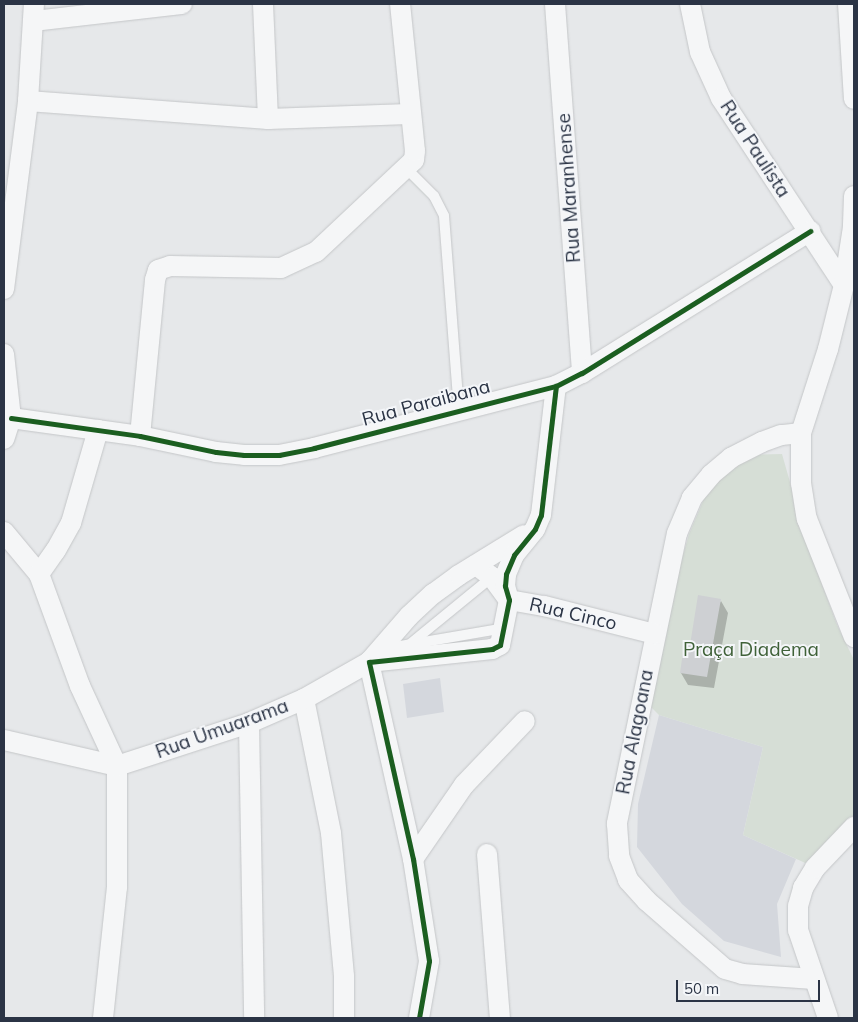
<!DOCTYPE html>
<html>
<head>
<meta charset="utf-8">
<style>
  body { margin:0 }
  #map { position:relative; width:858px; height:1022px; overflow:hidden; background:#e6e8ea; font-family:Mulish,sans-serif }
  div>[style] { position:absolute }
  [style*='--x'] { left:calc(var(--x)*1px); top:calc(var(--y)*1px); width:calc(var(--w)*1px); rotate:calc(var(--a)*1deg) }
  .built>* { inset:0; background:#d4d7dd }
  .green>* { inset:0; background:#d6ded6 }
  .shadow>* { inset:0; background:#0003 }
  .building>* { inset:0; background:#ced0d3 }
  .roads { filter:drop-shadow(0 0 1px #c4c6c8) drop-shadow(0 0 1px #c4c6c8) }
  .service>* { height:10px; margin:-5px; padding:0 5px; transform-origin:5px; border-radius:5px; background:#f5f6f7 }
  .minor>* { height:20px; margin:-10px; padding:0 10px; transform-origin:10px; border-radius:10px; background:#f5f6f7 }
  .cycleway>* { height:5px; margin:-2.5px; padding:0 2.5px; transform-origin:2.5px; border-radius:2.5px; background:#1b5e20 }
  span { translate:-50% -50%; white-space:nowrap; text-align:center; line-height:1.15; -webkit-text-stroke:4px #f4f6f9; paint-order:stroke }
  .street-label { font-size:19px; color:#2b3445 }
  .park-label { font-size:19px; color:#3f6138 }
  .frame { position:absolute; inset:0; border:5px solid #2b3445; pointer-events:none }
  .scale { position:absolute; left:676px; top:980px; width:144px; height:22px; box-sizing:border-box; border:2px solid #2b3445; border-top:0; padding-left:6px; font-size:15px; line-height:18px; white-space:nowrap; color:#2b3445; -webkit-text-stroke:4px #f4f6f9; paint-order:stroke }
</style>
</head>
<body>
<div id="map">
  <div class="built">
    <div style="clip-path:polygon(440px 678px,444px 712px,407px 718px,403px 684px)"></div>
    <div style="clip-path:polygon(659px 715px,763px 747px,743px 835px,796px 859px,777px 904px,781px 957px,724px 941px,682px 904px,637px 847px,638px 804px)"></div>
  </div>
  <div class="green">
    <div style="clip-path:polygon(782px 454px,809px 549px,837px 625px,854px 660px,854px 824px,812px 866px,743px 835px,763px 747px,659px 715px,650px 706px,666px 614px,689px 534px,712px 480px,749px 455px)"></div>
  </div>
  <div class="shadow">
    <div style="clip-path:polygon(721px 601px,728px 613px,714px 688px,688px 685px,681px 673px,686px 646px,691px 646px)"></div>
  </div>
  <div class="building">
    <div style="clip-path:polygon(698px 595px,721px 599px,707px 677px,680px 673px,684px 645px,690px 645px)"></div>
  </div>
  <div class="roads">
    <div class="service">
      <div style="--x:405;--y:167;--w:41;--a:45"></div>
      <div style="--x:434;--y:196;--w:22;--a:63"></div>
      <div style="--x:444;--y:216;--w:194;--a:85.6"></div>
      <div style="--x:410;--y:644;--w:106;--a:-39.3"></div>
      <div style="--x:383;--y:649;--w:123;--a:-9.8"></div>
    </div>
    <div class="minor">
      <div style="--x:263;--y:4;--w:115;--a:87.5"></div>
      <div style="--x:555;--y:4;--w:370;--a:85.8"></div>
      <div style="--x:690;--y:4;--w:49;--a:78.2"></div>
      <div style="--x:700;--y:52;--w:51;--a:65.5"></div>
      <div style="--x:721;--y:98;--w:224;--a:56.7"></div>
      <div style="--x:848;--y:4;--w:95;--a:86.4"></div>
      <div style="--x:34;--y:21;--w:149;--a:-6.6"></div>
      <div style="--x:28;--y:101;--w:241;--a:4.3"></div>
      <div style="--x:268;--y:119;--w:141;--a:-2"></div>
      <div style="--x:854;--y:196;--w:31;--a:92"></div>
      <div style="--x:853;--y:227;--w:59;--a:98.8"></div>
      <div style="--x:844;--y:285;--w:66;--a:104"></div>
      <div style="--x:828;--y:349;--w:88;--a:107.8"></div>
      <div style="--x:801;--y:433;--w:50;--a:90"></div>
      <div style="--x:801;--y:483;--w:36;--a:81"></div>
      <div style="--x:807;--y:519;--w:127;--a:68.3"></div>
      <div style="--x:4;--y:289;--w:190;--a:-82.7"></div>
      <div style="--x:28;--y:101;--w:97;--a:-86.5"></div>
      <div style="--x:4;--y:354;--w:64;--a:83.8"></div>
      <div style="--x:11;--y:418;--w:22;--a:108"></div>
      <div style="--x:11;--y:418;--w:130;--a:7.9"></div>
      <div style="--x:140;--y:436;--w:78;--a:11.9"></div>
      <div style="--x:216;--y:452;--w:28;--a:6"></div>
      <div style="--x:244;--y:455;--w:35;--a:0"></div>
      <div style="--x:279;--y:455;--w:36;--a:-11"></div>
      <div style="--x:314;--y:448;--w:250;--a:-14.4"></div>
      <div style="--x:556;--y:386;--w:29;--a:-27"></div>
      <div style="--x:582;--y:373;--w:269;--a:-31.9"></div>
      <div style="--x:801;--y:433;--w:20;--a:174"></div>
      <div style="--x:781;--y:435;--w:20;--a:160"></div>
      <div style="--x:762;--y:442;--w:35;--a:153"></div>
      <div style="--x:731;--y:458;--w:26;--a:140"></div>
      <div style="--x:711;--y:475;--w:30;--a:130"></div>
      <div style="--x:692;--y:498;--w:38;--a:113"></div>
      <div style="--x:677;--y:533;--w:297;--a:101.7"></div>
      <div style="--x:617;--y:824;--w:32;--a:86"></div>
      <div style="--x:619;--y:856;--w:26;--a:69"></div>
      <div style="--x:628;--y:880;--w:28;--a:48"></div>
      <div style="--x:647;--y:901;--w:103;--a:41.1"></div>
      <div style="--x:725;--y:969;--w:18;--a:16"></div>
      <div style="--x:742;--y:974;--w:72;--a:4"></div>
      <div style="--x:140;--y:436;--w:157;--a:-84.5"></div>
      <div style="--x:155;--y:280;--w:10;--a:-73"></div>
      <div style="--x:158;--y:270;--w:13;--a:-18"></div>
      <div style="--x:170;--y:266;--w:111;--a:1"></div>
      <div style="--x:281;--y:268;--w:38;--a:-25"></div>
      <div style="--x:316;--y:252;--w:134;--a:-43.2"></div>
      <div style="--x:414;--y:160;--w:9;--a:-84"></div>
      <div style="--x:415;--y:151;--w:148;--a:-95.8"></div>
      <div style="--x:4;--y:532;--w:55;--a:50.2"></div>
      <div style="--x:39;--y:574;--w:119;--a:69.9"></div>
      <div style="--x:80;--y:686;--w:88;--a:65.2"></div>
      <div style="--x:117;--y:766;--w:121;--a:90"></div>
      <div style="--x:117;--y:887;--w:132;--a:96.1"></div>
      <div style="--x:476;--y:565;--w:20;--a:37"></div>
      <div style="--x:492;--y:577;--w:29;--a:54"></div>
      <div style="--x:509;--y:600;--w:36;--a:10"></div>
      <div style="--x:544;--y:606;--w:114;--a:14.2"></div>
      <div style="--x:39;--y:574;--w:29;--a:-55"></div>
      <div style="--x:56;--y:550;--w:31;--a:-61"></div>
      <div style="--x:71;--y:523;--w:97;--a:-73.8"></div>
      <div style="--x:304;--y:699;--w:137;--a:78.6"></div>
      <div style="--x:331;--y:833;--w:144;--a:84.8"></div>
      <div style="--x:344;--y:976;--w:42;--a:90"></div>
      <div style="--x:249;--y:723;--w:295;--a:89"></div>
      <div style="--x:4;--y:740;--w:116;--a:13"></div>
      <div style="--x:117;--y:766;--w:139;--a:-18"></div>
      <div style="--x:249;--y:723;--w:60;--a:-23.6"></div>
      <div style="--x:304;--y:699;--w:75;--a:-29.6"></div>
      <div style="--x:369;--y:662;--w:61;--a:-49"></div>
      <div style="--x:409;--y:616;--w:33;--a:-43"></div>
      <div style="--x:433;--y:594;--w:32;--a:-36"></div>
      <div style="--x:459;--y:575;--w:76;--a:-31.6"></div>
      <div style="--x:487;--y:854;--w:165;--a:85.5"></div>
      <div style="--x:413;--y:859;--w:90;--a:-55.4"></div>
      <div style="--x:464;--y:785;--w:88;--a:-46.4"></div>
      <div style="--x:419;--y:1018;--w:58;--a:-80"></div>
      <div style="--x:429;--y:961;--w:103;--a:-98.9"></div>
      <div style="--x:413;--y:859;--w:202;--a:-102.6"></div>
      <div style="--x:369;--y:662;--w:124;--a:-6"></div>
      <div style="--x:492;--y:649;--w:9;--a:-27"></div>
      <div style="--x:500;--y:645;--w:46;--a:-78.7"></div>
      <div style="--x:509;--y:600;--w:15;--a:-106"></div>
      <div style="--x:505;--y:586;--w:12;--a:-85"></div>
      <div style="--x:506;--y:574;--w:21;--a:-67"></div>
      <div style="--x:514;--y:555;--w:33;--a:-51"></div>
      <div style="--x:535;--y:529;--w:15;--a:-67"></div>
      <div style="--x:541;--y:515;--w:130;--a:-83.4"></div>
      <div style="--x:828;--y:1018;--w:93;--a:-108.8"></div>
      <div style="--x:798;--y:930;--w:24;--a:-90"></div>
      <div style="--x:798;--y:906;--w:19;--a:-74"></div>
      <div style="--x:803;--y:888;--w:23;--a:-59"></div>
      <div style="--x:815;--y:868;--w:57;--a:-46.4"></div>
    </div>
  </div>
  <div class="cycleway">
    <div style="--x:11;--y:418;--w:130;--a:7.9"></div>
    <div style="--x:140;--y:436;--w:78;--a:11.9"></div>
    <div style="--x:216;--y:452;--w:28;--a:6"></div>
    <div style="--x:244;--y:455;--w:35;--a:0"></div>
    <div style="--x:279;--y:455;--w:36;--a:-11"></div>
    <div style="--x:314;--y:448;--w:250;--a:-14.4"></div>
    <div style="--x:556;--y:386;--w:29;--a:-27"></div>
    <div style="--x:582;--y:373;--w:269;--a:-31.9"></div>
    <div style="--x:419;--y:1018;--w:58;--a:-80"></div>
    <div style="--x:429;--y:961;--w:103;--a:-98.9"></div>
    <div style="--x:413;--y:859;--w:202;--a:-102.6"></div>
    <div style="--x:369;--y:662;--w:124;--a:-6"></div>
    <div style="--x:492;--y:649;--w:9;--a:-27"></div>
    <div style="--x:500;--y:645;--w:46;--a:-78.7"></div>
    <div style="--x:509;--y:600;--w:15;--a:-106"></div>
    <div style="--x:505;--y:586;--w:12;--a:-85"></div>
    <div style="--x:506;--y:574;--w:21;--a:-67"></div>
    <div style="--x:514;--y:555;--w:33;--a:-51"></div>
    <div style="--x:535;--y:529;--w:15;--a:-67"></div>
    <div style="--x:541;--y:515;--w:130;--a:-83.4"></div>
  </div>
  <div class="street-label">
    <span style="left:755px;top:149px;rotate:57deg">Rua Paulista</span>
    <span style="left:569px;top:188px;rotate:-94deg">Rua Maranhense</span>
    <span style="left:426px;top:403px;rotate:-15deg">Rua Paraibana</span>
    <span style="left:573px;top:614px;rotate:13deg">Rua Cinco</span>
    <span style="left:222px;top:729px;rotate:-20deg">Rua Umuarama</span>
    <span style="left:635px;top:732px;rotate:-79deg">Rua Alagoana</span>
  </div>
  <div class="park-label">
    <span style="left:751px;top:650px">Praça Diadema</span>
  </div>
  <div class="frame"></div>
  <div class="scale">50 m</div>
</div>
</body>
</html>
